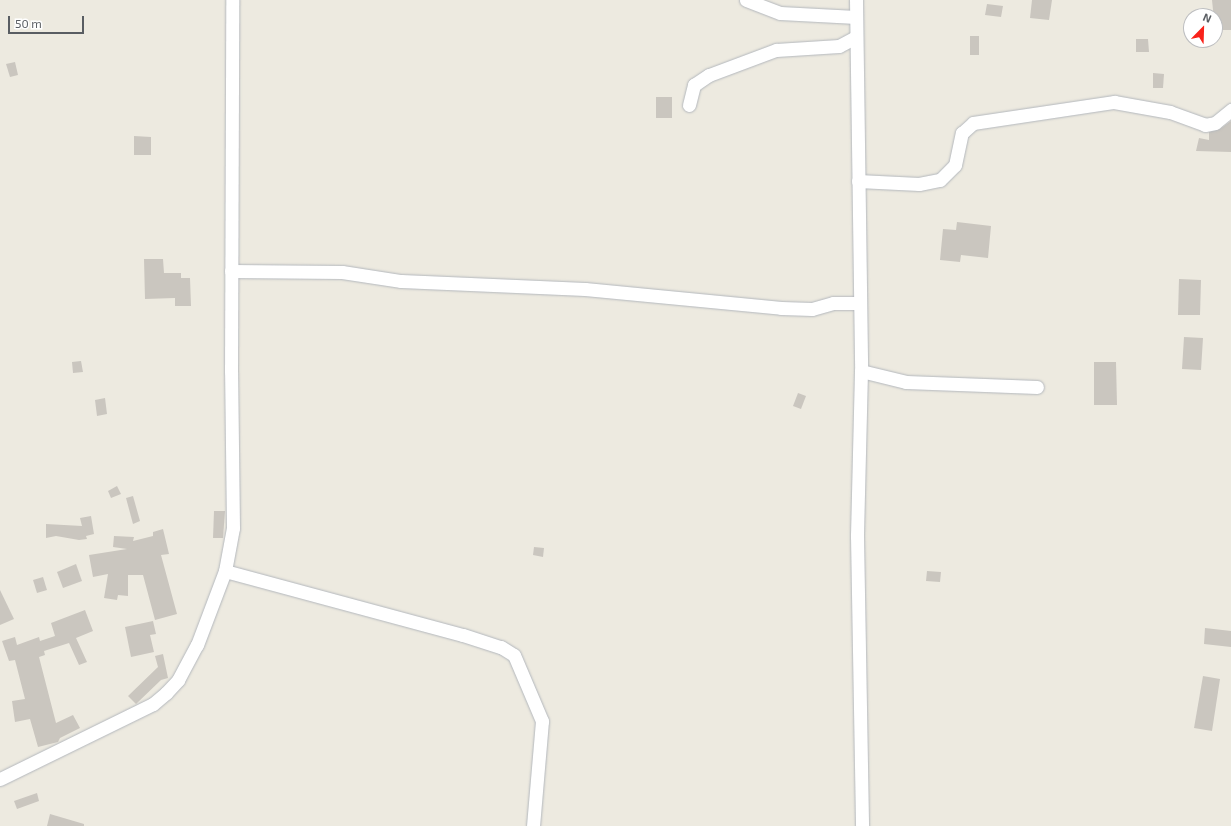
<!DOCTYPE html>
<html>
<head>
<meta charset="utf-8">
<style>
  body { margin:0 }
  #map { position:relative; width:1231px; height:826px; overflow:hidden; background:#edeae0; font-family:"Exo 2",sans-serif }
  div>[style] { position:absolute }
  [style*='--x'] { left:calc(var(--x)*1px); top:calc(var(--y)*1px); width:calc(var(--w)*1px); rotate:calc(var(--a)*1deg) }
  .building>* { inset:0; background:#cac6bf }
  .roads { filter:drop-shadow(0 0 1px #b3b7bc) drop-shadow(0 0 1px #b3b7bc) }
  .minor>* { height:13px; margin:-6.5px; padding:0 6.5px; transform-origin:6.5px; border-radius:6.5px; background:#fff }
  span { translate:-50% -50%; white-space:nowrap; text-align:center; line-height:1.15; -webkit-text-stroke:3px #fff; paint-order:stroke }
  .north { position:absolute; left:1183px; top:8px; width:40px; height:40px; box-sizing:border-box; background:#fff; border:1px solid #bdbec0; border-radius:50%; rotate:23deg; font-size:11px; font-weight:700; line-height:16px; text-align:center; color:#595d62 }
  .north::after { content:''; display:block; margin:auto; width:14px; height:18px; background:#f9221a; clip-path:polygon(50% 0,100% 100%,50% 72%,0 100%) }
  .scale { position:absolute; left:8px; top:16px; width:76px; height:18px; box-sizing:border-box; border:2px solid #595d62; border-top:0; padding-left:5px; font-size:12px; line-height:14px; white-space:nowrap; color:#595d62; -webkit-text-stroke:3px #fff; paint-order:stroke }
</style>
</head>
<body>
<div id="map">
  <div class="building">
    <div style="clip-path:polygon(1032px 0,1052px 0,1049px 20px,1030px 18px)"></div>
    <div style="clip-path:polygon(1212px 0,1231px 0,1231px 30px,1215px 30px)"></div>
    <div style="clip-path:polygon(987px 4px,1003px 6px,1001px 17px,985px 15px)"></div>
    <div style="clip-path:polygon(970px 36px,979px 36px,979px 55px,970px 55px)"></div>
    <div style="clip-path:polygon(1136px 39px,1148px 39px,1149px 52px,1136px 52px)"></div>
    <div style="clip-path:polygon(15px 62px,18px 75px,10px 77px,6px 64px)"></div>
    <div style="clip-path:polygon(1153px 73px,1164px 74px,1163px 88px,1153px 88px)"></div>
    <div style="clip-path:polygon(656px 97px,672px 97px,672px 118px,656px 118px)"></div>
    <div style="clip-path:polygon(1231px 121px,1231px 152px,1196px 151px,1199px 138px,1209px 140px,1209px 132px,1220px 129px)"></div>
    <div style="clip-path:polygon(134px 136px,151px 137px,151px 155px,134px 155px)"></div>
    <div style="clip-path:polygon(957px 222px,991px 226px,988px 258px,961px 255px,960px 262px,940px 260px,943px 229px,956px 230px)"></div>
    <div style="clip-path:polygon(144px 259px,163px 259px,164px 273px,181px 273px,181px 278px,190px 278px,191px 306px,175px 306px,175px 298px,145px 299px)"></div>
    <div style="clip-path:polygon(1179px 279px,1201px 280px,1200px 315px,1178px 315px)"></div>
    <div style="clip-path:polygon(1184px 337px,1203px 338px,1201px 370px,1182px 369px)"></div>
    <div style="clip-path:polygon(81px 361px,83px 372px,73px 373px,72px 362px)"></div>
    <div style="clip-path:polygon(1094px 362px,1116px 362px,1117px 405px,1094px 405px)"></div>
    <div style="clip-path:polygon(798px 393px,806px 396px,801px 409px,793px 406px)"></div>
    <div style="clip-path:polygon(105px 398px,107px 414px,97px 416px,95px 400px)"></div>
    <div style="clip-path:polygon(117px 486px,121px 494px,111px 498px,108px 491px)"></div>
    <div style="clip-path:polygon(133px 496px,140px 521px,133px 524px,126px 498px)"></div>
    <div style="clip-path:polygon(214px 511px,225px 511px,223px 538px,213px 538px)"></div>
    <div style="clip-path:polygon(91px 516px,94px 534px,86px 536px,87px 539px,79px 540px,56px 536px,46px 538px,46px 524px,82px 526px,80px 518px)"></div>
    <div style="clip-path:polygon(163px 529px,169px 554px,161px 555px,177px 614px,155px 620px,143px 575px,128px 575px,128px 596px,118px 595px,117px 600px,104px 598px,108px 574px,93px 577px,89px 555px,127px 549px,113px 547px,114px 536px,134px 537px,133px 541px,153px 536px,153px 532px)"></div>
    <div style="clip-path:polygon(534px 547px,544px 548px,543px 557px,533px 555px)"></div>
    <div style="clip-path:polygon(76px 564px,82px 581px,63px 588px,57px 572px)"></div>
    <div style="clip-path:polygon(927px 571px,941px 572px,940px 582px,926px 581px)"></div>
    <div style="clip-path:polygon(43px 577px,47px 590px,37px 593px,33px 580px)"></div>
    <div style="clip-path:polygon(0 590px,14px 619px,0 625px)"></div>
    <div style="clip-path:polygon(85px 610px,93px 631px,76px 638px,87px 662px,79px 665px,69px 643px,44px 651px,45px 655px,39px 657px,56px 723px,73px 715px,80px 728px,60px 738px,58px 742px,38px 747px,30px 719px,15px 722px,12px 701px,25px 699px,15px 660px,9px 661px,2px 641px,15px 637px,17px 645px,39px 637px,40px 641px,55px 636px,51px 623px)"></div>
    <div style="clip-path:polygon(153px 621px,156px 634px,150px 635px,154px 652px,131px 657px,125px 627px)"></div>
    <div style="clip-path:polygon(1205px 628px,1231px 631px,1231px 647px,1204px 644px)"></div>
    <div style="clip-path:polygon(163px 654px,168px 678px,161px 680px,136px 704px,128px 696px,158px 667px,155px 656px)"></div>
    <div style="clip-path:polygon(1203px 676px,1220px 679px,1212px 731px,1194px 728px)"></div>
    <div style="clip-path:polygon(37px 793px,39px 801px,17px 809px,14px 801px)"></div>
    <div style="clip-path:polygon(50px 814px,84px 824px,84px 826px,47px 826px)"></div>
  </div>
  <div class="roads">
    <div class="minor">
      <div style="--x:746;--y:0;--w:36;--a:21"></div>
      <div style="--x:780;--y:13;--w:76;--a:3"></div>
      <div style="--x:856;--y:0;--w:371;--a:89.2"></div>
      <div style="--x:861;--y:371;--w:165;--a:91.4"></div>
      <div style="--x:857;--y:536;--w:290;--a:89"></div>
      <div style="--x:689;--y:105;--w:21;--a:-76"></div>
      <div style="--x:694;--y:85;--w:18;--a:-34"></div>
      <div style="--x:709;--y:75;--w:72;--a:-20.5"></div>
      <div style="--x:776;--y:50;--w:63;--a:-3.6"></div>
      <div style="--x:839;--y:46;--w:19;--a:-28"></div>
      <div style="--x:858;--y:181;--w:61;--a:2.8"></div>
      <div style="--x:919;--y:184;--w:21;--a:-11"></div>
      <div style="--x:940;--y:180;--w:21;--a:-45"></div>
      <div style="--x:955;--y:165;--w:33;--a:-78"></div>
      <div style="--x:962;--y:133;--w:15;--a:-42"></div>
      <div style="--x:973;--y:123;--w:143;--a:-8.5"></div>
      <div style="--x:1114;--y:102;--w:57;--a:10.1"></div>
      <div style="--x:1170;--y:112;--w:37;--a:20"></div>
      <div style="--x:1205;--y:125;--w:10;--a:-11"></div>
      <div style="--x:1215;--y:123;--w:21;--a:-39"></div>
      <div style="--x:231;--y:271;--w:111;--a:0.5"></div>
      <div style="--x:342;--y:272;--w:60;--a:8.7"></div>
      <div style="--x:401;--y:281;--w:184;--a:2.5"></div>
      <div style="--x:585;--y:289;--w:197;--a:5.5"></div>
      <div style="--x:781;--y:308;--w:31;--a:2"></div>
      <div style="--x:812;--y:309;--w:22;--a:-16"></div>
      <div style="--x:833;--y:303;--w:26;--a:0"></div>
      <div style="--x:861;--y:371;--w:46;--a:13.7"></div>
      <div style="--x:906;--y:382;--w:131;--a:2.2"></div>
      <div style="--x:225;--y:571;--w:246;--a:15.1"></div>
      <div style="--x:463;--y:635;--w:40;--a:18"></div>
      <div style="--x:501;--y:647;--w:15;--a:32"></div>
      <div style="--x:514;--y:655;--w:72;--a:67"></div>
      <div style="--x:542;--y:721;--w:105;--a:94.9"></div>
      <div style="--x:0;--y:779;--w:170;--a:-26.1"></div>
      <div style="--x:153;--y:704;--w:17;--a:-40"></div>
      <div style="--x:166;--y:693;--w:18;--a:-47"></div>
      <div style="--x:178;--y:680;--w:40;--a:-62"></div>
      <div style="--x:197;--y:645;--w:79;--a:-69.3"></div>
      <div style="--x:225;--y:571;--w:44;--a:-79.5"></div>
      <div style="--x:233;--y:528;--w:156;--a:-90.7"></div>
      <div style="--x:231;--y:372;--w:372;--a:-89.8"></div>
    </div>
  </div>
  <div class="north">N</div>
  <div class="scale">50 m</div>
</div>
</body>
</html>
